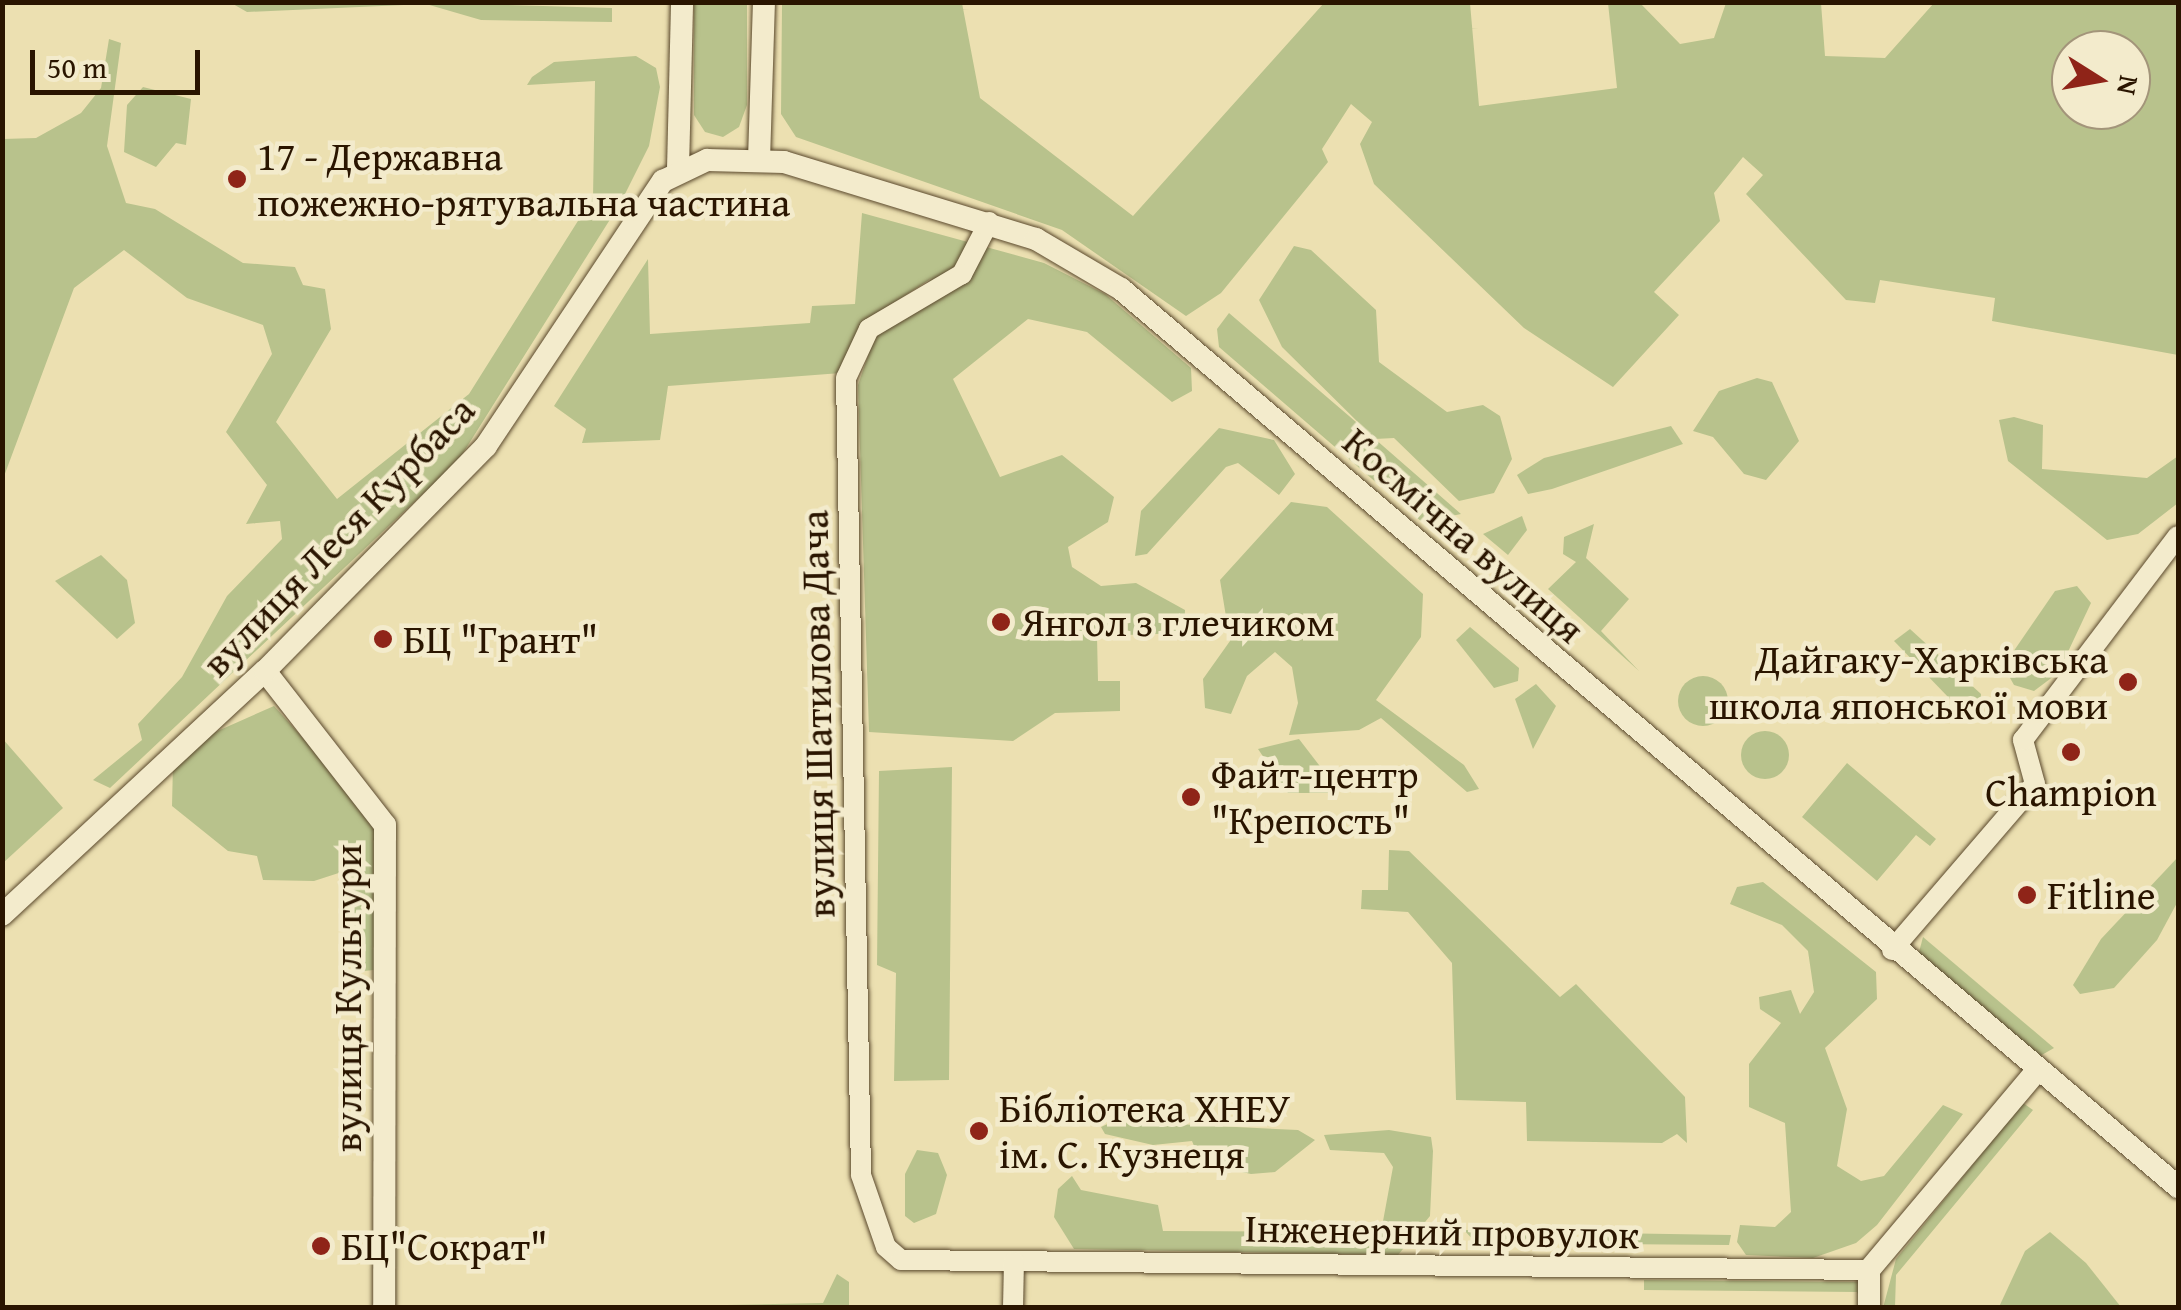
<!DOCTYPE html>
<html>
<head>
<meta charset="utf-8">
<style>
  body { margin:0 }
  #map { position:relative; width:2181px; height:1310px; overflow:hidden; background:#ece0b1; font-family:"Gentium Book Plus",serif }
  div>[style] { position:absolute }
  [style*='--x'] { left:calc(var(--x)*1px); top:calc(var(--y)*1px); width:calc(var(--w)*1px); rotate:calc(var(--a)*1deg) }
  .green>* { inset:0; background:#b8c28c }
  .round { border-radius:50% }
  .roads { filter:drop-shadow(0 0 2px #5a482c) drop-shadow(0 0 2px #5a482c) }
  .minor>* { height:20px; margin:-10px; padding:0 10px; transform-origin:10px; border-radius:10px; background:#f3ebcc }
  .tertiary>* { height:22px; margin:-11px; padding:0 11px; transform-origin:11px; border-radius:11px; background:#f3ebcc }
  .dots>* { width:28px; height:28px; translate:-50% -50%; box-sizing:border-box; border:5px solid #f3ebcc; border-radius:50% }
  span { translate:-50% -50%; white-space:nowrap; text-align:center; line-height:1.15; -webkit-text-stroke:9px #f3ebcc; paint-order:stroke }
  .poi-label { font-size:40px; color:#2a1500 }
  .left { translate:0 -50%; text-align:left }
  .right { translate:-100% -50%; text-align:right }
  .street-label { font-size:40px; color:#2a1500 }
  .frame { position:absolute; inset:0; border:5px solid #2a1500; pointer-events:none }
  .north { position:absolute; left:2051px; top:30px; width:100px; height:100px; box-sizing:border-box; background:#f3ebcc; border:2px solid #a3957a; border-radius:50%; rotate:101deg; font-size:28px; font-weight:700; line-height:40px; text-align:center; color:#2a1500 }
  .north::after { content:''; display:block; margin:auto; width:35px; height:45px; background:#8f2418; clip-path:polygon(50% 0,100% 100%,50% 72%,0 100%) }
  .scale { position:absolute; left:30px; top:50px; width:170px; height:45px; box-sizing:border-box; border:5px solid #2a1500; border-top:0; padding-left:12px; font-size:30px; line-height:35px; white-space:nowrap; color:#2a1500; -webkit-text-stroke:8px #f3ebcc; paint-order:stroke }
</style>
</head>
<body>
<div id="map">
  <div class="green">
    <div style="clip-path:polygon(444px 3px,612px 8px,612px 22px,481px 20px,426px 4px,247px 12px,233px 4px)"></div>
    <div style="clip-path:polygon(694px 3px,747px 3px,747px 105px,739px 127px,723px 137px,705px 132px,694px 115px)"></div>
    <div style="clip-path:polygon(evenodd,782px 3px,962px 3px,980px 98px,1133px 216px,1324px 3px,1470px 3px,1479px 106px,1617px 88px,1608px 3px,1640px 3px,1680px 44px,1714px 38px,1726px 3px,1821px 3px,1825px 56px,1885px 58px,1934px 3px,2178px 3px,2178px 355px,1992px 321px,1995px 298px,1880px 280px,1875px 303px,1846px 300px,1746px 194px,1763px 175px,1743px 157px,1714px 193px,1720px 221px,1654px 292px,1679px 315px,1613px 387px,1524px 328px,1374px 184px,1360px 144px,1372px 122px,1351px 104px,1322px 149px,1328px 162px,1221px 293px,1186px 316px,1062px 230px,796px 137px,781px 114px,782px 3px,2071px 50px,2131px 50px,2131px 110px,2071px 110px,2071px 50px)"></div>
    <div style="clip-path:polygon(109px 39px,121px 43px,107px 146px,126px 203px,155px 209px,243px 263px,295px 267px,303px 285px,325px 289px,331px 329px,276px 422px,337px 499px,469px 394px,593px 197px,595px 81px,527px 85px,532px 77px,554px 62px,636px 56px,656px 68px,660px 87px,649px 146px,621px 202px,458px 461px,110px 788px,93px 780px,142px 740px,138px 724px,182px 677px,227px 596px,282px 539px,280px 521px,246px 524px,267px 485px,226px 432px,272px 354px,263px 325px,187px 298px,124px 250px,74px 288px,3px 479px,3px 139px,36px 138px,81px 113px,101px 88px)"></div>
    <div style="clip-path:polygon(143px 87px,191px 99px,186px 145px,176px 143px,156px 167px,124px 152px,127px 105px)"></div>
    <div style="clip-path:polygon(862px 213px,1044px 263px,1105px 294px,1191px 368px,1192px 391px,1172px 402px,1087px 332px,1028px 319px,953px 379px,1000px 477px,1062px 455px,1114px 497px,1108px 522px,1068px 547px,1072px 567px,1101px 586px,1136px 583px,1185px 610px,1184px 633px,1097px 636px,1098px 681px,1120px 681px,1120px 711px,1055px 713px,1013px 741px,869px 732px,858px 385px,874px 338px,932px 278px,867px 320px,841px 373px,668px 386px,660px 440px,582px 443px,586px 429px,554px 406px,648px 259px,650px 334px,810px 323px,812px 306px,855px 304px)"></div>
    <div style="clip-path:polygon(1294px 246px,1311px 250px,1376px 310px,1379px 362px,1447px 412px,1483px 405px,1500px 416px,1512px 459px,1494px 493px,1459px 501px,1394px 438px,1375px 439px,1461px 514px,1422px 522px,1219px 347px,1217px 329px,1229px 313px,1370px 434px,1282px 347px,1259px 300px)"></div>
    <div style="clip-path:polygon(1757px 378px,1772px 382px,1799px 441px,1766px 480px,1744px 474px,1713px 437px,1693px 431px,1719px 391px)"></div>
    <div style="clip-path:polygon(2014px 417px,2043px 425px,2042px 469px,2147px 478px,2178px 456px,2178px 503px,2138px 534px,2107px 540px,2008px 461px,1999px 420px)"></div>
    <div style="clip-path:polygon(1671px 426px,1683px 444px,1552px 489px,1528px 494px,1517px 475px,1544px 458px)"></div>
    <div style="clip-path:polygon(1219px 428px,1274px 440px,1295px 474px,1279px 495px,1238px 463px,1226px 467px,1147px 554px,1135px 556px,1141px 511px)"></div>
    <div style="clip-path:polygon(1291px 502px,1327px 507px,1423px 594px,1421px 637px,1376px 700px,1464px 765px,1479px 789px,1467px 792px,1381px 718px,1359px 730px,1289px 735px,1298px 703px,1292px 667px,1275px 652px,1247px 676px,1231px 714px,1205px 708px,1203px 679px,1230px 641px,1220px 580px)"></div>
    <div style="clip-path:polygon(1522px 516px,1527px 530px,1508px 555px,1483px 534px)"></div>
    <div style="clip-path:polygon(1594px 524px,1586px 558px,1629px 599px,1601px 631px,1639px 671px,1548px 589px,1576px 562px,1563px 554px,1564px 537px)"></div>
    <div style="clip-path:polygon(101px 555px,127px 580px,135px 623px,117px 639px,55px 581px)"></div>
    <div style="clip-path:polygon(2077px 586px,2091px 603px,2058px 673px,2034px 691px,2014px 685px,2005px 669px,2011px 655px,2055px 591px)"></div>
    <div style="clip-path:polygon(1470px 627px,1519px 668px,1518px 681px,1494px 688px,1456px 640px)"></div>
    <div style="clip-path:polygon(1910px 629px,1981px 694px,1980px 711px,1950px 699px,1894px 641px)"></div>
    <div class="round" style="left:1678px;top:676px;width:50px;height:50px"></div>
    <div style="clip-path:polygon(1536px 684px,1556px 706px,1533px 749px,1515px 699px)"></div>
    <div style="clip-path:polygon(274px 706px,375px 818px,374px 970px,354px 972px,351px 869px,314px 881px,263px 880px,257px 856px,228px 851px,172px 806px,173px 764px,204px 737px)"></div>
    <div class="round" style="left:1741px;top:731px;width:48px;height:48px"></div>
    <div style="clip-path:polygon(2px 738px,63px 808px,3px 863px,2px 862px)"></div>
    <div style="clip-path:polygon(1299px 739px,1329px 778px,1328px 793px,1288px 793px,1258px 749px)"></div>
    <div style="clip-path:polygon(1847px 763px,1936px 839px,1930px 846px,1916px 835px,1877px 881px,1802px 817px)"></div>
    <div style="clip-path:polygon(952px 767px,949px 1080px,894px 1081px,896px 973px,877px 965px,879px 771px)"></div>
    <div style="clip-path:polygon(1389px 850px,1409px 851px,1560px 997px,1576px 984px,1685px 1097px,1687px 1143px,1677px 1134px,1662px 1143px,1527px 1141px,1526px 1102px,1456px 1100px,1452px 963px,1408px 912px,1361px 909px,1362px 890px,1388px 890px)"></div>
    <div style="clip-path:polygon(2178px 857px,2178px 901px,2157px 940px,2114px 988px,2080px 994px,2073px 985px,2101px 939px)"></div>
    <div style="clip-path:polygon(1763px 882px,1876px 972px,1877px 999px,1825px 1048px,1847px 1109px,1837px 1166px,1861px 1181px,1884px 1176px,1943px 1105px,1963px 1114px,1877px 1225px,1856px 1243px,1813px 1258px,1746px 1255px,1737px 1242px,1740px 1225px,1775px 1227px,1791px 1212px,1785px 1123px,1749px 1107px,1749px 1064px,1781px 1023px,1760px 1009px,1759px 997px,1791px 990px,1800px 1014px,1814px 992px,1808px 951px,1782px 925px,1730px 904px,1737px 887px)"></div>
    <div style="clip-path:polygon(1923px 937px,2054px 1048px,2040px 1056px,1918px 956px)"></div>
    <div style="clip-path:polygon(2023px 1103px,2033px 1110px,1896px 1275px,1895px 1307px,1883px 1308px,1896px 1259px)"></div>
    <div style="clip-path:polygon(1114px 1121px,1298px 1130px,1315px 1140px,1275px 1172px,1251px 1174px,1201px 1163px,1192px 1141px,1153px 1145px,1105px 1134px,1101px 1127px)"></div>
    <div style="clip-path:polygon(1389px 1130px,1431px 1137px,1433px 1151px,1430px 1216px,1398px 1255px,1074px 1249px,1054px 1217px,1058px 1189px,1072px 1176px,1081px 1190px,1158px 1205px,1163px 1231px,1381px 1232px,1393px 1167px,1384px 1153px,1330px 1150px,1324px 1135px)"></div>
    <div style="clip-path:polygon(917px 1150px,938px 1153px,947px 1175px,936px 1214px,914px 1223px,905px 1216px,905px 1174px)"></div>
    <div style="clip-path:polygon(1464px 1230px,1566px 1233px,1565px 1242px,1475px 1242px)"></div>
    <div style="clip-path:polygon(2050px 1232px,2086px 1263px,2121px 1307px,1999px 1307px,2025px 1251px)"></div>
    <div style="clip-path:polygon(1607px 1233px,1731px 1235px,1729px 1245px,1607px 1244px)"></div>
    <div style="clip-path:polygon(837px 1274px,849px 1282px,849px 1307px,626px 1307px,823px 1303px)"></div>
    <div style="clip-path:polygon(1644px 1280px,1863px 1282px,1864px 1307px,1857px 1292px,1644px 1290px)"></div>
  </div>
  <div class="roads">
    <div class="minor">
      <div style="--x:989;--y:222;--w:59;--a:117.4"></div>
      <div style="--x:962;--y:274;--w:108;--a:149.4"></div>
      <div style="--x:869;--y:329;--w:54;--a:115.1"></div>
      <div style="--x:846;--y:378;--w:797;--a:88.92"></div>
      <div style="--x:861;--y:1175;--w:76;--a:70.9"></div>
      <div style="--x:886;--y:1247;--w:20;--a:41"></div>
      <div style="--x:901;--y:1260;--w:968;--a:0.59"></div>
      <div style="--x:1892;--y:950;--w:219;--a:-49.3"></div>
      <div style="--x:2035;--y:784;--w:46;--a:-105.3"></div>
      <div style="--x:2023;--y:740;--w:256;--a:-52.8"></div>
      <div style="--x:1013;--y:1308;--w:46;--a:-88.8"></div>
    </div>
    <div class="tertiary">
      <div style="--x:759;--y:160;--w:158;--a:-88.2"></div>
      <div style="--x:678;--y:169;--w:167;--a:-88.6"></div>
      <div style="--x:265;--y:671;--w:195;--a:52.1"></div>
      <div style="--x:385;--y:825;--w:483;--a:90.1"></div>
      <div style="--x:2;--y:915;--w:359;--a:-42.9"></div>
      <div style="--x:265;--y:671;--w:315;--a:-45.5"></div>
      <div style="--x:486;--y:446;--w:319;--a:-56.3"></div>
      <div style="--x:663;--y:181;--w:49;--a:-25.5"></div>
      <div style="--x:707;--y:160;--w:77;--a:1.5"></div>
      <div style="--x:784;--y:162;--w:264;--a:17"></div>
      <div style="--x:1036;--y:239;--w:99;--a:30.5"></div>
      <div style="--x:1121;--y:289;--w:1387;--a:40.35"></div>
      <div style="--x:1869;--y:1308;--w:38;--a:-90"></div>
      <div style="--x:1869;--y:1270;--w:259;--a:-49.9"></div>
    </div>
  </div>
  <div class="dots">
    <div style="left:237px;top:179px;background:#8f2418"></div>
    <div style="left:1001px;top:622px;background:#8f2418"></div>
    <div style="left:383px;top:639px;background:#8f2418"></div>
    <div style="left:2128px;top:682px;background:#8f2418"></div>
    <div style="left:2071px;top:752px;background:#8f2418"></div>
    <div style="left:1191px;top:797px;background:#8f2418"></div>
    <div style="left:2027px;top:895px;background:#8f2418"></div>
    <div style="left:979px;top:1131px;background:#8f2418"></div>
    <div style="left:321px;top:1246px;background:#8f2418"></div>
  </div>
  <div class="poi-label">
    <span class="left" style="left:257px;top:179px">17 - Державна<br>пожежно-рятувальна частина</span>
    <span class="left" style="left:1021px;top:622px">Янгол з глечиком</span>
    <span class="left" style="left:403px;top:639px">БЦ "Грант"</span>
    <span class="right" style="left:2108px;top:682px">Дайгаку-Харківська<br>школа японської мови</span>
    <span class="left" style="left:1211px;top:797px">Файт-центр<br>"Крепость"</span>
    <span style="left:2071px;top:792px">Champion</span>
    <span class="left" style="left:2047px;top:895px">Fitline</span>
    <span class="left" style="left:999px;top:1131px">Бібліотека ХНЕУ<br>ім. С. Кузнеця</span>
    <span class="left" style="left:341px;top:1246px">БЦ"Сократ"</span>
  </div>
  <div class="street-label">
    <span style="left:1464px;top:535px;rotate:41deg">Космічна вулиця</span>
    <span style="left:338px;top:536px;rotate:-46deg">вулиця Леся Курбаса</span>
    <span style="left:817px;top:714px;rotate:-91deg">вулиця Шатилова Дача</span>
    <span style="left:347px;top:998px;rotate:-90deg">вулиця Культури</span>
    <span style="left:1442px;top:1231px;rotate:1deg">Інженерний провулок</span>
  </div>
  <div class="frame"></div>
  <div class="north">N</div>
  <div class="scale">50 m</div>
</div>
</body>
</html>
